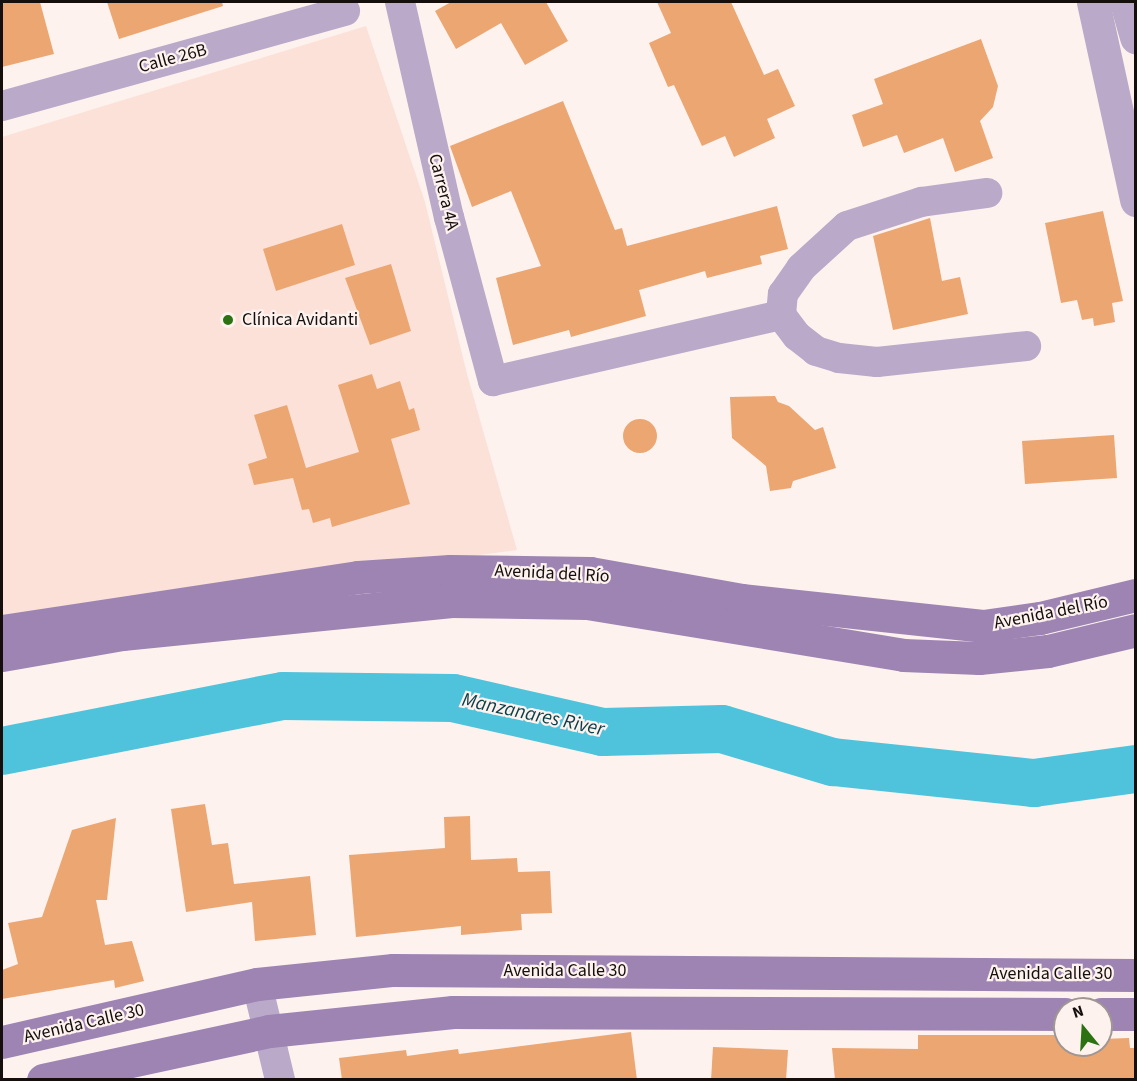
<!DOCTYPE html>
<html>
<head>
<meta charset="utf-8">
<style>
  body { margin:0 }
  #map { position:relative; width:1137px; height:1081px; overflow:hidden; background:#fdf2ee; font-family:"Source Sans 3",sans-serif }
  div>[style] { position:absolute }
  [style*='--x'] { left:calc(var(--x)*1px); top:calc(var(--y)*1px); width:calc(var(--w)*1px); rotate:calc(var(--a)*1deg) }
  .built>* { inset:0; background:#fce1d8 }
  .river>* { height:48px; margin:-24px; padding:0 24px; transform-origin:24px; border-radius:24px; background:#4fc3db }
  .building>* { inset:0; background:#eca672 }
  .round { border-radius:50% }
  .minor>* { height:30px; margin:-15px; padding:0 15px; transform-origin:15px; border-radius:15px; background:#baa9c9 }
  .tertiary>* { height:33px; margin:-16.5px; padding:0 16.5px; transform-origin:16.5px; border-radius:16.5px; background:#baa9c9 }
  .secondary>* { height:33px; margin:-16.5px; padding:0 16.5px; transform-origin:16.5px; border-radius:16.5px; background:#9d84b3 }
  .dots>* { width:16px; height:16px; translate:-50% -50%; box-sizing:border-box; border:3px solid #fdf2ee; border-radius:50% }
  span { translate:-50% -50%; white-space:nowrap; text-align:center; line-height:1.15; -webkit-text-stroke:4.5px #fdf2ee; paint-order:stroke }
  .street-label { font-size:18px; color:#140e0c }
  .poi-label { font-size:18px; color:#140e0c }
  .left { translate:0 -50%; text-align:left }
  .water-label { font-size:20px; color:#083e48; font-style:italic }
  .frame { position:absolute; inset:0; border:3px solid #140e0c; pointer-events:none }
  .north { position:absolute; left:1053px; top:997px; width:60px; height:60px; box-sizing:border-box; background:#fdf2ee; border:2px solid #a09794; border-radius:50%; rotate:342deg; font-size:16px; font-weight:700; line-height:24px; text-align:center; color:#140e0c }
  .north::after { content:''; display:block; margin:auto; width:21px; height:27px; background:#2d7212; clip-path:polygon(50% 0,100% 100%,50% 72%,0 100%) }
</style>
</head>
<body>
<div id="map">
  <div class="built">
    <div style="clip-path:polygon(366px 26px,425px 202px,467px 374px,517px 550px,2px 616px,2px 137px)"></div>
  </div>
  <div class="river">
    <div style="--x:2;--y:751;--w:286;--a:-11.1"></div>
    <div style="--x:283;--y:696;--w:170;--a:0.7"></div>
    <div style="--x:453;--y:698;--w:154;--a:12.8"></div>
    <div style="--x:603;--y:732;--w:119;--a:-1.4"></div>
    <div style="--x:722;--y:729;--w:116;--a:16.6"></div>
    <div style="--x:833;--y:762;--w:202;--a:6"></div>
    <div style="--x:1034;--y:783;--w:103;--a:-7.8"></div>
  </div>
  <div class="building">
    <div style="clip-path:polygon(2px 2px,40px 2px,54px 54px,2px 67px)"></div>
    <div style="clip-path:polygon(107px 2px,222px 2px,223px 6px,119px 39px)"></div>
    <div style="clip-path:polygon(451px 2px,546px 2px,568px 41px,525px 65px,501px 23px,456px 49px,435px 11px)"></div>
    <div style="clip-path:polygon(657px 2px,731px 2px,764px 75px,778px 69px,795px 106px,767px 119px,775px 138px,734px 157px,725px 136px,702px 146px,674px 85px,668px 87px,649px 43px,671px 33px)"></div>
    <div style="clip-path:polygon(981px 39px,998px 86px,993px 107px,980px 121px,993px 158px,955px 172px,943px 138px,904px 153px,897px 135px,863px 147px,852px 115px,883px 104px,874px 79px)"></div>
    <div style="clip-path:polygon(563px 101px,615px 230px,622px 228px,627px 246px,777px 206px,788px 249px,760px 256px,762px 264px,707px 278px,705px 271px,639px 290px,646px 316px,571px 337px,569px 330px,513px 345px,496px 278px,541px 266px,511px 191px,472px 207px,450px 146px)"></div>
    <div style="clip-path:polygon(1103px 211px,1123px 301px,1112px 303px,1115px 322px,1094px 326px,1093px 318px,1082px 320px,1077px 300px,1061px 303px,1045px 223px)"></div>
    <div style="clip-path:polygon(930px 218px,942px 281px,960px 277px,968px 314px,893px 330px,873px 236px)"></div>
    <div style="clip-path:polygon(342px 224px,355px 265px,276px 291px,263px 249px)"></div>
    <div style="clip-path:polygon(391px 264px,411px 331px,370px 345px,345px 278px)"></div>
    <div style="clip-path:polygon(372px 374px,377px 389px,400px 381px,409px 410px,414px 408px,420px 430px,391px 439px,410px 504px,332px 527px,330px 518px,313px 523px,309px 509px,302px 510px,293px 478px,254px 485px,248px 464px,267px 458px,254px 415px,287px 405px,306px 468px,359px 452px,338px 385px)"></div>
    <div style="clip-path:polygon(775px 396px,778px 402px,789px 406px,815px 430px,823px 427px,836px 468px,793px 481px,791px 488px,770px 491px,766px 466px,732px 438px,730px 397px)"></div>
    <div class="round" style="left:623px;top:419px;width:34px;height:34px"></div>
    <div style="clip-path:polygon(1114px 435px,1117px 478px,1025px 484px,1022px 441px)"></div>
    <div style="clip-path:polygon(205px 804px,212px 845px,228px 843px,234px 884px,310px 876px,316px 935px,255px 941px,252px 902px,186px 912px,171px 809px)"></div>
    <div style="clip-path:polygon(470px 816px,471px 860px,517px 858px,518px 872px,550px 871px,552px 913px,521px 914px,522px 930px,461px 935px,461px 926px,356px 937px,349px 855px,445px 848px,444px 817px)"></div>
    <div style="clip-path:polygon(116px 818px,107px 900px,96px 900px,105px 945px,132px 941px,144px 981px,115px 988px,114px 980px,2px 999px,2px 970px,18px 964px,8px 923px,42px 917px,72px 830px)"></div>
    <div style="clip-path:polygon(631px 1032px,637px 1080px,342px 1080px,339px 1058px,406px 1050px,407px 1056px,458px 1049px,459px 1054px)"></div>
    <div style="clip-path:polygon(918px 1035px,1065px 1035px,1065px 1045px,1101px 1045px,1101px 1039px,1129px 1038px,1130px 1048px,1136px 1048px,1136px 1080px,835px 1080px,832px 1048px,918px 1049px)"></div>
    <div style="clip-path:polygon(713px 1047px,788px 1050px,786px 1080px,711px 1080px)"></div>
  </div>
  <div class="minor">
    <div style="--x:400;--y:2;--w:221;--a:77.2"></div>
    <div style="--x:449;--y:217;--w:170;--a:75"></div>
    <div style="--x:493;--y:381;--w:295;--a:-12.9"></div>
    <div style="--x:781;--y:315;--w:26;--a:53"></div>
    <div style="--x:797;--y:336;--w:24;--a:38"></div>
    <div style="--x:816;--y:351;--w:24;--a:17"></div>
    <div style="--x:839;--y:358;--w:38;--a:6"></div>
    <div style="--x:877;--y:362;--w:150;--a:-6.1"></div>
    <div style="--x:2;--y:106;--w:356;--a:-15.5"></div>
    <div style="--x:781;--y:315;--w:21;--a:-85"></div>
    <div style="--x:783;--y:294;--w:32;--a:-55"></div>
    <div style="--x:801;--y:268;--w:62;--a:-42.4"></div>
    <div style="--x:847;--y:226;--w:78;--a:-18"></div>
    <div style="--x:921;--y:202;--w:67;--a:-7.8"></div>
    <div style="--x:257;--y:984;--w:99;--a:76.5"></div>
  </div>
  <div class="tertiary">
    <div style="--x:1093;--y:2;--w:203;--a:77.7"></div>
    <div style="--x:1126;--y:2;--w:37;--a:74"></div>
  </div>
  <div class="secondary">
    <div style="--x:2;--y:631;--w:360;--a:-8.6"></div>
    <div style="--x:358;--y:577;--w:92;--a:-3.7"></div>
    <div style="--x:450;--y:571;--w:140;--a:0.8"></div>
    <div style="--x:590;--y:573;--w:153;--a:10.1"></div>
    <div style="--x:741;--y:600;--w:243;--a:6.1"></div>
    <div style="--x:983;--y:626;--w:58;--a:-8"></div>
    <div style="--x:1040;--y:618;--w:99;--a:-13.5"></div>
    <div style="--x:2;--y:655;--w:122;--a:-9.9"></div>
    <div style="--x:122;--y:634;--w:331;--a:-5.7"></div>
    <div style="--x:451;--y:601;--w:136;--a:0.8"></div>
    <div style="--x:587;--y:603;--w:320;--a:9.3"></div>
    <div style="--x:903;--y:655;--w:76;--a:2.3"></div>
    <div style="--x:979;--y:658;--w:69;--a:-5.8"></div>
    <div style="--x:1048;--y:651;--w:90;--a:-13.4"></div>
    <div style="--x:1101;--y:1014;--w:35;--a:0"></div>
    <div style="--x:2;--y:1042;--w:262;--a:-12.8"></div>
    <div style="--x:257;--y:984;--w:137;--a:-5.9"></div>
    <div style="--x:393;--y:970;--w:743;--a:0.39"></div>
    <div style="--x:43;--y:1080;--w:231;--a:-12.2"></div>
    <div style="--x:269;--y:1031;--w:185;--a:-5.9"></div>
    <div style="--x:453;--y:1012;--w:612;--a:0.19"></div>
  </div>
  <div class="dots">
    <div style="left:228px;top:320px;background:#2d7212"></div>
  </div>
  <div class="street-label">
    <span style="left:173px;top:59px;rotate:-15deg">Calle 26B</span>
    <span style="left:443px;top:192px;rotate:76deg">Carrera 4A</span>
    <span style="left:552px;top:574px;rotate:3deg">Avenida del Río</span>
    <span style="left:1051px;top:613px;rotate:-11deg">Avenida del Río</span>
    <span style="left:565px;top:971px">Avenida Calle 30</span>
    <span style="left:1051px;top:974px">Avenida Calle 30</span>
    <span style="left:84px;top:1024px;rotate:-13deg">Avenida Calle 30</span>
  </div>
  <div class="poi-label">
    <span class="left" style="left:242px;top:320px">Clínica Avidanti</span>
  </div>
  <div class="water-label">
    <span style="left:533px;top:715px;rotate:12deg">Manzanares River</span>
  </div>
  <div class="frame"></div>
  <div class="north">N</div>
</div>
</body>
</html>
